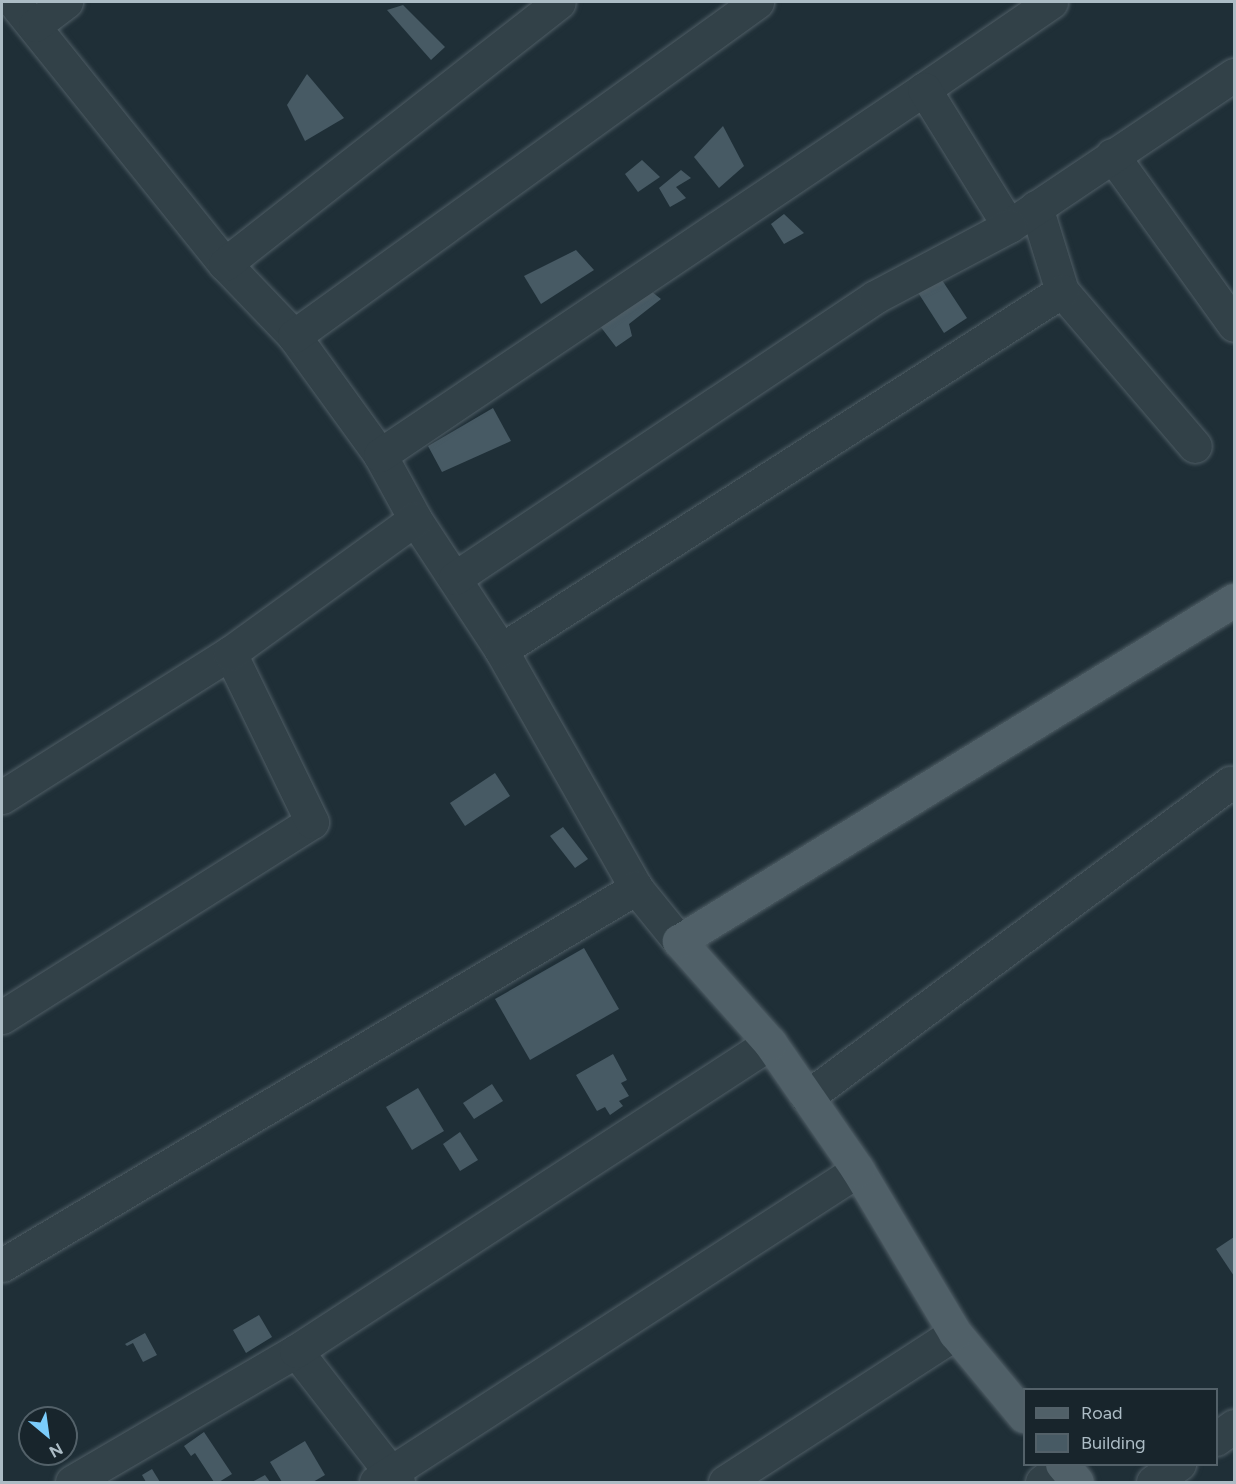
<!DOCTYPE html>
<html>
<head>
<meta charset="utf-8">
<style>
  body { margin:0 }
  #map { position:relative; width:1236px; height:1484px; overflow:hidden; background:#1f2f37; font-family:Figtree,sans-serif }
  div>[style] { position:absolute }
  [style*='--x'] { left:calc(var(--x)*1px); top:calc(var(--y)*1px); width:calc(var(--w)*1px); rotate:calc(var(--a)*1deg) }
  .building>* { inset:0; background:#475a64 }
  .roads { filter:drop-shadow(0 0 2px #505e66) drop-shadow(0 0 2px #505e66) }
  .minor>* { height:33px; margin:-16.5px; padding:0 16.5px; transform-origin:16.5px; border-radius:16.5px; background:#324148 }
  .major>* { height:33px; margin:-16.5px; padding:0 16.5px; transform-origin:16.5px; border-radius:16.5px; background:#506068 }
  span { translate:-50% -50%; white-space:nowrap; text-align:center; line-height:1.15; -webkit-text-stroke:4.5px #18252c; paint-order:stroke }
  .frame { position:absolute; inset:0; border:3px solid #acbcc5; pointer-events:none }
  .legend { position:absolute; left:1023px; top:1388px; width:195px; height:78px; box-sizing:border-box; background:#18252c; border:2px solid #536169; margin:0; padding:8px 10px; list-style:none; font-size:18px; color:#acbcc5 }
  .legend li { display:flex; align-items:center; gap:12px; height:30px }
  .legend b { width:30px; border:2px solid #536169 }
  .north { position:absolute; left:18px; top:1406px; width:60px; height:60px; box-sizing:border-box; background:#18252c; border:2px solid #536169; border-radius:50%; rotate:151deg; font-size:16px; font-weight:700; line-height:24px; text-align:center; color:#acbcc5 }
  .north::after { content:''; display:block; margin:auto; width:21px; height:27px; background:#7bcdfc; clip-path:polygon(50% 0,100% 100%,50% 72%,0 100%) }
</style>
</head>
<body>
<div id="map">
  <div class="building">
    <div style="clip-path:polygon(403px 5px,445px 47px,431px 60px,387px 10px)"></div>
    <div style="clip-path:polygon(307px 74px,344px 118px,305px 141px,287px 105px)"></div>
    <div style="clip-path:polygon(723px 126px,744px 166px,719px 188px,694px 157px)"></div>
    <div style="clip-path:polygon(642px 160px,660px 177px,638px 192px,625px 174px)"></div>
    <div style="clip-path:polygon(681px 170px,691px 178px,676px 187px,686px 198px,670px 207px,659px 188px)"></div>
    <div style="clip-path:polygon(784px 214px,804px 233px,784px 244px,771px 224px)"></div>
    <div style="clip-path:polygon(576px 250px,594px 270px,541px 304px,524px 276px)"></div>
    <div style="clip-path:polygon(940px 277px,967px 318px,944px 333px,917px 291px)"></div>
    <div style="clip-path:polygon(647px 288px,661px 299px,629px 324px,632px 336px,616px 347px,600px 326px)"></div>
    <div style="clip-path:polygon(493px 408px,511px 441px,442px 472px,428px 446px)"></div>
    <div style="clip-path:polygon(495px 773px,510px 796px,465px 826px,450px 803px)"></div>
    <div style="clip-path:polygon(563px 827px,588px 859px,575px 868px,550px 836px)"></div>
    <div style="clip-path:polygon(584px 948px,619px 1009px,530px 1060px,495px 999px)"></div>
    <div style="clip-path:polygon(613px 1054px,627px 1080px,621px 1083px,629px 1096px,619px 1101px,623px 1106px,610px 1115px,605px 1107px,597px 1111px,576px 1075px)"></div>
    <div style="clip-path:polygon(492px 1084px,503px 1101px,474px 1119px,463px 1103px)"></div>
    <div style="clip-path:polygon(418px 1088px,444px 1131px,412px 1150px,386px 1107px)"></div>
    <div style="clip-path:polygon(460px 1132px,478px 1160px,460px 1171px,443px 1144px)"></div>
    <div style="clip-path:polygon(1234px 1237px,1234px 1276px,1216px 1249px)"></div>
    <div style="clip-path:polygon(259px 1315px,272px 1337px,246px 1353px,233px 1330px)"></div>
    <div style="clip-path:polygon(145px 1333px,157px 1355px,143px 1362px,133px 1343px,127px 1346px,125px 1344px)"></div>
    <div style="clip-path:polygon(204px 1432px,232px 1474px,219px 1482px,214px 1482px,195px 1453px,191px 1456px,184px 1446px)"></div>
    <div style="clip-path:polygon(305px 1441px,325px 1475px,313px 1482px,282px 1482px,270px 1462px)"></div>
    <div style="clip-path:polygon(152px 1469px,160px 1482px,146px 1482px,142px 1475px)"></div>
    <div style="clip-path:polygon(265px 1475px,270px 1482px,252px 1482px)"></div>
  </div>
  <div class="roads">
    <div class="minor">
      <div style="--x:14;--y:2;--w:336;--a:51.2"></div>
      <div style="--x:225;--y:264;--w:100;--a:46.2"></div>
      <div style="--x:294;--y:336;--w:147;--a:54.1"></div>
      <div style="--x:380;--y:455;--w:73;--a:61.3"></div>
      <div style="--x:415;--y:519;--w:157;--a:56.7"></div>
      <div style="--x:501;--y:650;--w:274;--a:60.4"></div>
      <div style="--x:636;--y:888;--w:68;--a:50.9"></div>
      <div style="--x:35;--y:25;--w:39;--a:-37"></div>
      <div style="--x:924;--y:89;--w:154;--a:-34.4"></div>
      <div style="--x:1112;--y:155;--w:209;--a:54.3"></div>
      <div style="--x:1036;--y:207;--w:88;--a:72.8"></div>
      <div style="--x:1062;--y:291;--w:204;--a:49.4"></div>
      <div style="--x:225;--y:264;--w:424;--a:-38.1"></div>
      <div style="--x:294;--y:336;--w:571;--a:-35.81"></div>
      <div style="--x:380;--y:455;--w:656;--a:-33.93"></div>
      <div style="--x:924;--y:89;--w:161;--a:58.2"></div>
      <div style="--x:1009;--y:226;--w:271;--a:-33.9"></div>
      <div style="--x:455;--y:578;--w:505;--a:-33.78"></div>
      <div style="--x:875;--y:297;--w:152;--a:-27.9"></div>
      <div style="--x:501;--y:650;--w:666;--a:-32.62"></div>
      <div style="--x:2;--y:797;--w:270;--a:-32.3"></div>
      <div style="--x:2;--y:1017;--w:366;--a:-32.2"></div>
      <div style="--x:312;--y:822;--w:188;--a:-115.9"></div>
      <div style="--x:230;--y:653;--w:228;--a:-35.9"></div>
      <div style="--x:807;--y:1097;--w:527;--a:-36.59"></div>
      <div style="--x:2;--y:1265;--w:738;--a:-30.74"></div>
      <div style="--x:296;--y:1351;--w:166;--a:52.1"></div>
      <div style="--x:1216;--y:1439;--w:22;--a:-36"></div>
      <div style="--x:72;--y:1482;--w:259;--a:-30.3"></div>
      <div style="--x:296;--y:1351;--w:565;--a:-33.02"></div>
      <div style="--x:376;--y:1482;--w:574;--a:-32.92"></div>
      <div style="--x:725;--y:1482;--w:274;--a:-32.9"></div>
      <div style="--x:1042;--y:1482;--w:26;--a:-37"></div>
      <div style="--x:1153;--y:1482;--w:32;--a:-35"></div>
    </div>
    <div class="major">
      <div style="--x:1024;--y:1416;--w:108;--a:-129.7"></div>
      <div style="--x:955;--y:1333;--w:190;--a:-120.8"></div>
      <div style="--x:858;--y:1170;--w:155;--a:-124.7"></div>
      <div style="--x:770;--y:1043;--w:137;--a:-131.7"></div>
      <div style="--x:679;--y:941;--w:651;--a:-31.57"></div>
      <div style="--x:1062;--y:1464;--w:23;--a:50"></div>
    </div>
  </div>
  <div class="frame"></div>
  <ul class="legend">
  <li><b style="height:8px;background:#506068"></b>Road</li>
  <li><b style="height:16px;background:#475a64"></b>Building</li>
  </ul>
  <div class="north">N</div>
</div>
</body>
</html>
